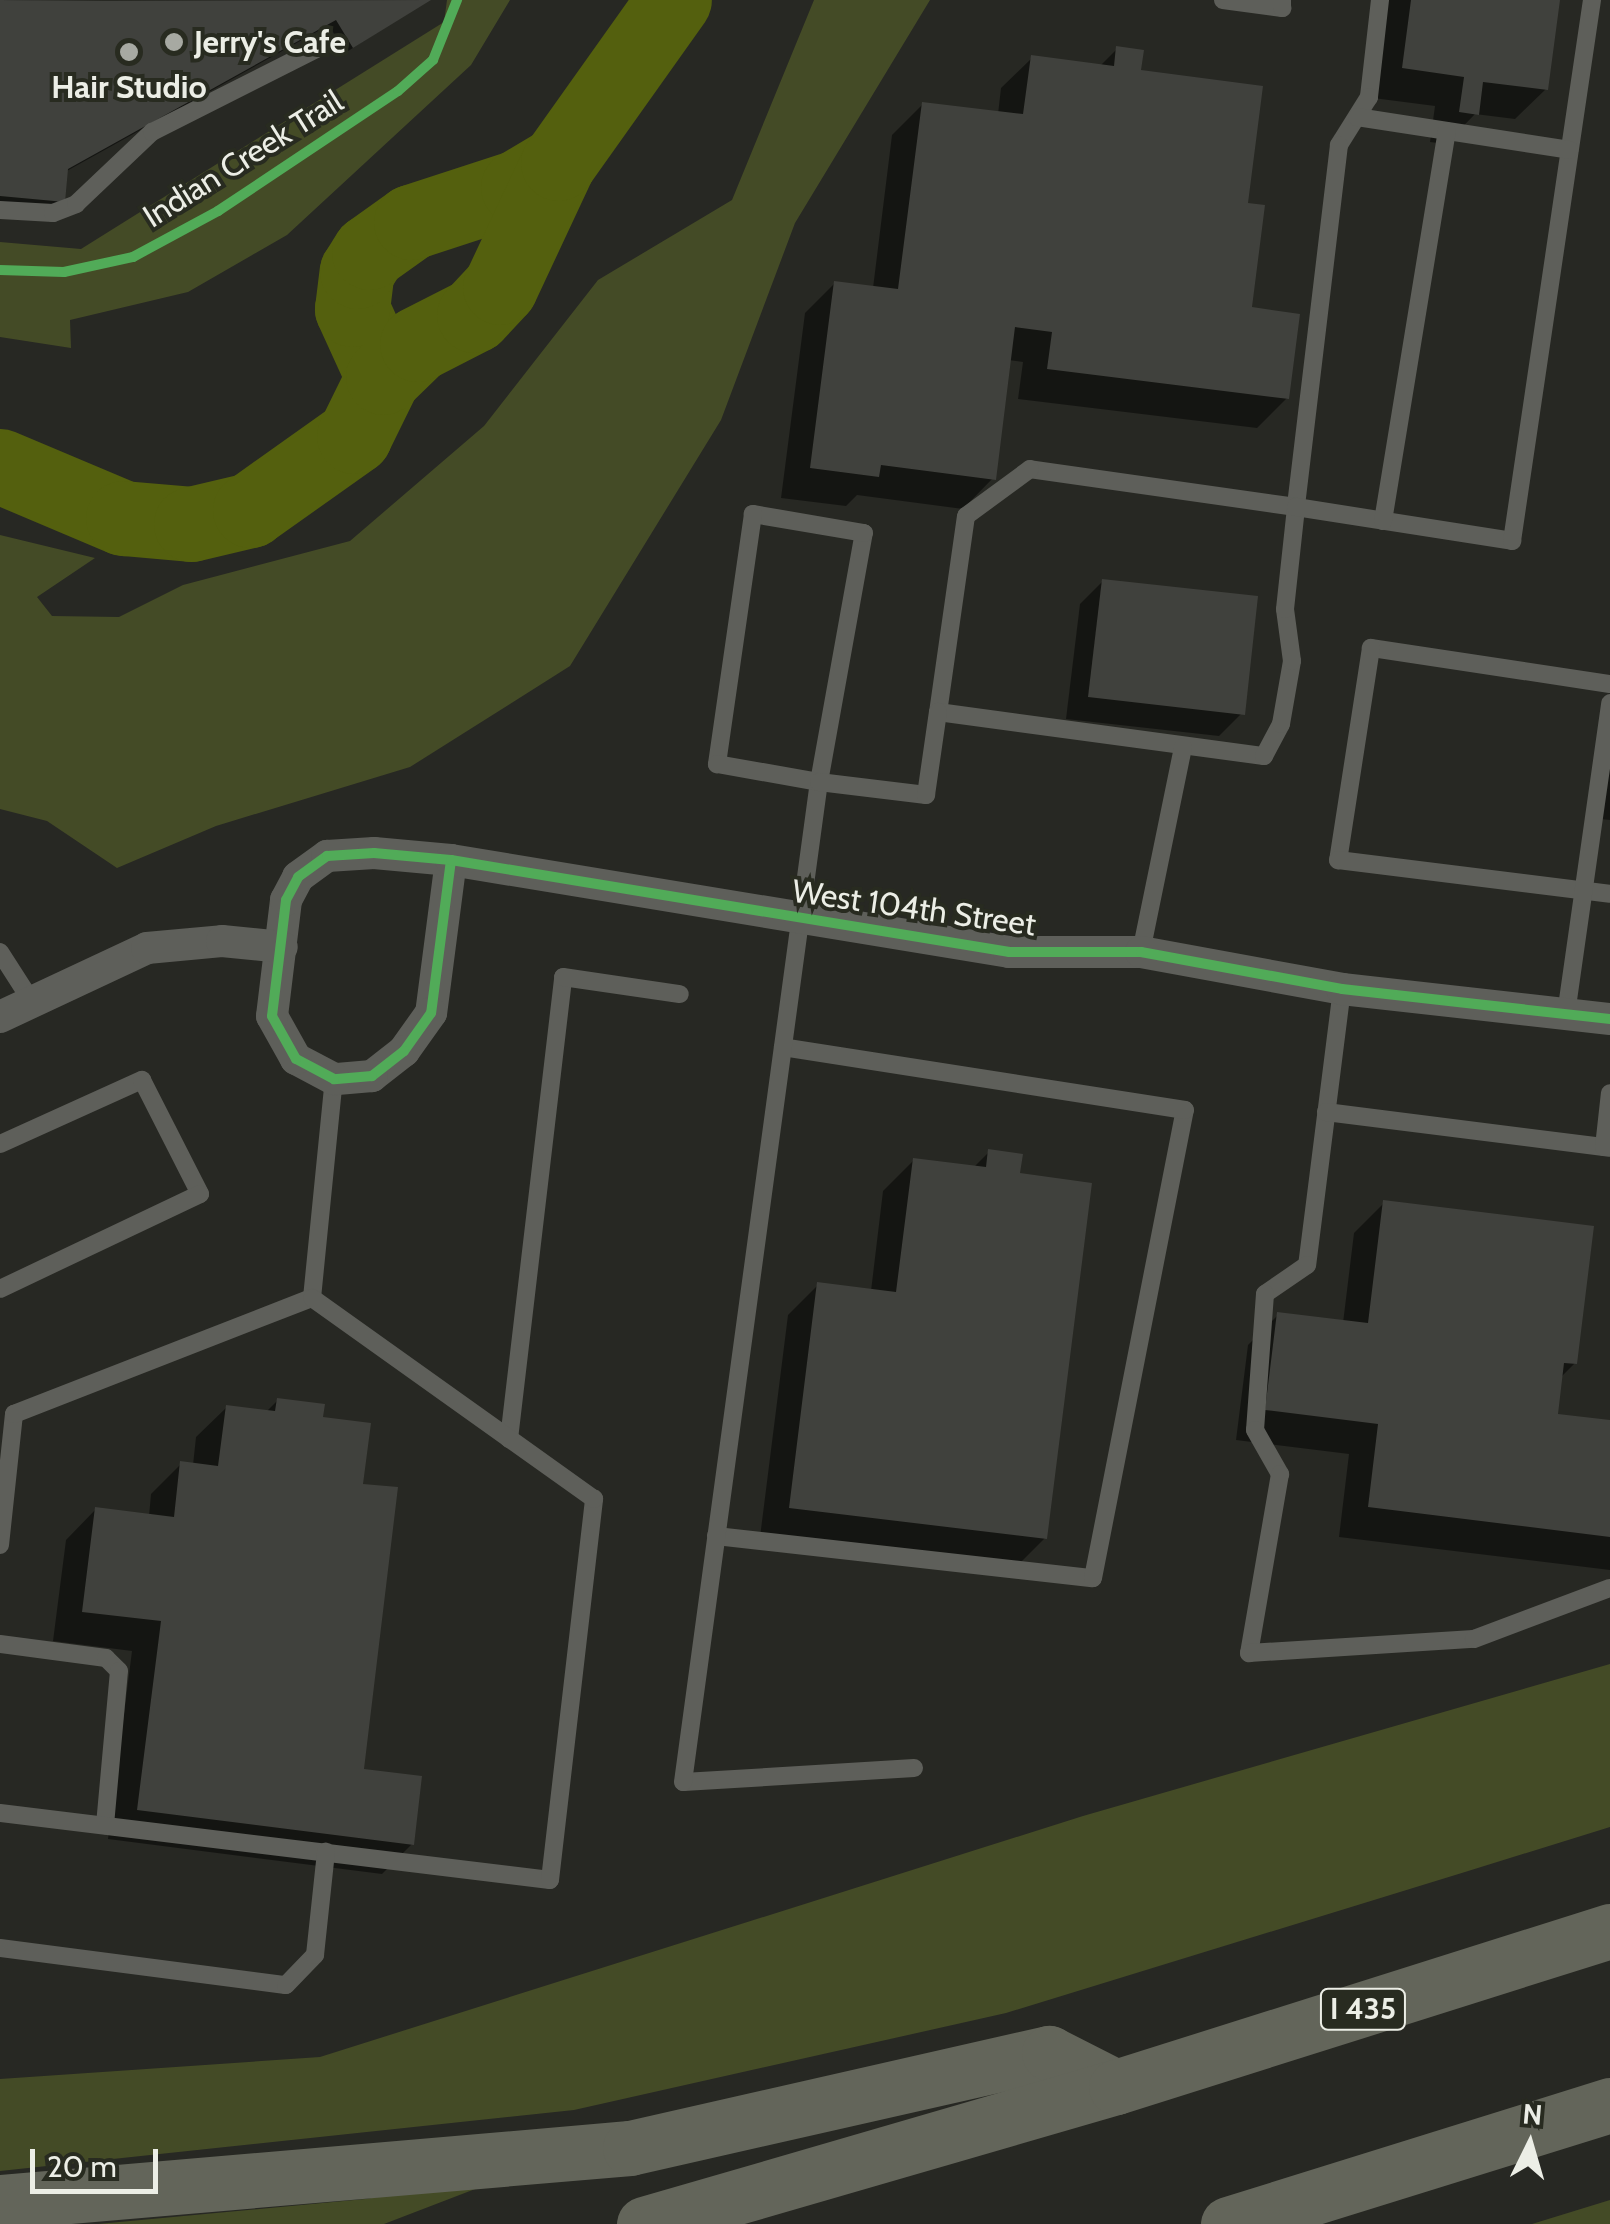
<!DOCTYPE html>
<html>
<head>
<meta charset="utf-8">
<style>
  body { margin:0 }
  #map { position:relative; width:1610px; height:2224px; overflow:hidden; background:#272823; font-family:Cabin,sans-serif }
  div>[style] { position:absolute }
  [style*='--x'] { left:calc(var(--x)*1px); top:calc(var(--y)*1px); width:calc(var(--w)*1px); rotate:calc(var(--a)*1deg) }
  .green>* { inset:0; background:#444b26 }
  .shadow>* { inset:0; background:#0007 }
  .river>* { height:75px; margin:-37.5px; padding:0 37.5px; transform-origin:37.5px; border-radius:37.5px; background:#54600e }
  .building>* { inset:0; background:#40413d }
  .lane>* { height:18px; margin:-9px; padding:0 9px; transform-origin:9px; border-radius:9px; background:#5e5f5a }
  .street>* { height:32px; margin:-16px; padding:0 16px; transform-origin:16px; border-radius:16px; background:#5e5f5a }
  .highway>* { height:55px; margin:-27.5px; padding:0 27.5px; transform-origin:27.5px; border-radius:27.5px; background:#63655a }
  .cycleway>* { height:10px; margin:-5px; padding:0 5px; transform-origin:5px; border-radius:5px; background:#51ab58 }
  .dots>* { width:28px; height:28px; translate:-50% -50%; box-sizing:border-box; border:5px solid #282b20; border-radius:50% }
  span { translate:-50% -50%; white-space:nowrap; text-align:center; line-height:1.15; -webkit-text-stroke:8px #282b20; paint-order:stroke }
  .shield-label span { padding:2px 8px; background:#282b20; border:2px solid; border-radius:8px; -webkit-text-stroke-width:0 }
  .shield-label { font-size:30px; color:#eceee6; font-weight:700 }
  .poi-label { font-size:32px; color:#eceee6; font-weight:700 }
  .left { translate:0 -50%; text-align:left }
  .street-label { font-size:32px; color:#eceee6 }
  .north { position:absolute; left:1480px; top:2094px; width:100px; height:100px; -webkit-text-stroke:8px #282b20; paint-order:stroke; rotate:5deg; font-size:28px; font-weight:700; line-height:40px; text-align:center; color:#eceee6 }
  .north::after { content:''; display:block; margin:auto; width:35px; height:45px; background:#eceee6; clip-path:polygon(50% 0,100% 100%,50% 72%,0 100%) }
  .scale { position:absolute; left:30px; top:2149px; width:128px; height:45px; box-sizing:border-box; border:5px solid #eceee6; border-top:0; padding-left:12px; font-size:30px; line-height:35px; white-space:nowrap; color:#eceee6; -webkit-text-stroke:8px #282b20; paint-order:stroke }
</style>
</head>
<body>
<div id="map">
  <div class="green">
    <div style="clip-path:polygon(447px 0,510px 0,471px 65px,287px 235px,188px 292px,70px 320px,71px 348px,0 337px,0 242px,81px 249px,444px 22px)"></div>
    <div style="clip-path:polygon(814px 0,930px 0,795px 223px,721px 420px,570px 666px,410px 767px,216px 826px,117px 868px,47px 821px,0 809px,0 535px,95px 558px,37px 597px,52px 616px,119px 617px,183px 585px,350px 541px,484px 426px,598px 280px,732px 200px)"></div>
    <div style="clip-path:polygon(1610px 1664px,1610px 1827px,1465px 1872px,1006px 2013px,574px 2110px,0 2171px,0 2079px,320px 2057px,1083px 1816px)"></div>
    <div style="clip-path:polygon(509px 2176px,384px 2224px,98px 2224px,365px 2199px)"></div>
    <div style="clip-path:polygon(1610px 2200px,1610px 2224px,1532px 2224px)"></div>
  </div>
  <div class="shadow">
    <div style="clip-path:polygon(0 0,107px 3px,428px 0,345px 53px,329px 25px,65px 172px,55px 208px,0 203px)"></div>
    <div style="clip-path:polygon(1386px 0,1557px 0,1546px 89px,1515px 119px,1475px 114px,1446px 144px,1430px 142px,1435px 106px,1373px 98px)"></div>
    <div style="clip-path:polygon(1117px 49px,1245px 205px,1249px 309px,1287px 398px,1257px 428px,1018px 399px,1023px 362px,1008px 360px,993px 478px,963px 509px,857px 495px,846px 506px,781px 498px,805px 313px,835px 283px,873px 288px,892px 135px,923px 104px,998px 114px,1001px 88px,1032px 58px,1100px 66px)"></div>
    <div style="clip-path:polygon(1103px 581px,1242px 713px,1219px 736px,1066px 719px,1080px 604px)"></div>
    <div style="clip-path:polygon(1610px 747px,1610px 820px,1600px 819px)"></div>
    <div style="clip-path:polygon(989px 1152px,1045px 1538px,1015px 1568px,760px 1537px,788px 1315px,818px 1285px,871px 1291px,883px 1191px,914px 1160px,973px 1168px)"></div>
    <div style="clip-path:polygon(1384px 1203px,1575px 1363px,1560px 1378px,1555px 1416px,1610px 1423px,1610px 1570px,1339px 1537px,1349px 1454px,1236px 1440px,1248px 1345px,1278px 1315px,1343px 1323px,1354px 1233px)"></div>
    <div style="clip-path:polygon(278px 1400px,320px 1420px,360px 1486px,361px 1771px,412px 1844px,382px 1874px,108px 1839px,132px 1651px,53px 1641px,66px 1540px,96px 1509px,149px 1516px,151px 1494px,181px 1464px,193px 1465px,196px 1437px,227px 1407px,266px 1412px)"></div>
  </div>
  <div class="river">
    <div style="--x:383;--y:377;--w:75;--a:-114.5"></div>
    <div style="--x:352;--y:309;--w:38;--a:-83"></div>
    <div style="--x:357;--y:271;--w:22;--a:-58"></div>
    <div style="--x:369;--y:252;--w:52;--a:-35.5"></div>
    <div style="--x:411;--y:222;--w:113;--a:-18.1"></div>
    <div style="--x:518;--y:187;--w:47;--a:-31"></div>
    <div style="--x:0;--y:466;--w:134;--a:22.9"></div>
    <div style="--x:123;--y:518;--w:68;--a:5"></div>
    <div style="--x:191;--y:524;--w:61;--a:-13.3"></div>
    <div style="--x:250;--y:510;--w:128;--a:-35.4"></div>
    <div style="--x:354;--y:436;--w:66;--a:-63.8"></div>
    <div style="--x:383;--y:377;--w:47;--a:-44.1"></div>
    <div style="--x:417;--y:344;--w:64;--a:-27"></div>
    <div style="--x:474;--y:315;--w:38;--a:-47"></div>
    <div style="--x:500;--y:287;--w:137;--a:-64.9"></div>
    <div style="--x:558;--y:163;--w:200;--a:-54.6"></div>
  </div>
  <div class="building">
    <div style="clip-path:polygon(0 0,106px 1px,431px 0,353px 48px,336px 20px,68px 169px,65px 202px,0 196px)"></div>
    <div style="clip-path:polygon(1411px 0,1560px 0,1548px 90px,1483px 82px,1479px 115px,1459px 112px,1464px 77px,1402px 68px)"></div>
    <div style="clip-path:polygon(1116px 46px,1144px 50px,1141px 70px,1263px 86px,1248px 203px,1265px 205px,1252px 307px,1300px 314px,1289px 399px,1047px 369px,1052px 332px,1015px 327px,996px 480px,881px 465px,879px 477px,810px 468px,834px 281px,898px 289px,922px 102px,1023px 114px,1031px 55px,1114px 66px)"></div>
    <div style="clip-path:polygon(1102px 579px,1258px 596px,1245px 715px,1088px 697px)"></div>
    <div style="clip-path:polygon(988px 1149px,1023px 1154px,1020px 1173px,1092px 1183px,1047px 1539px,789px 1508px,817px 1282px,896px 1292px,913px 1158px,986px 1167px)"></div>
    <div style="clip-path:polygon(1383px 1200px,1594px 1226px,1577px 1364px,1564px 1363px,1558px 1414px,1610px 1420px,1610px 1537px,1368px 1507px,1378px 1424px,1265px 1410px,1277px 1312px,1368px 1323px)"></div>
    <div style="clip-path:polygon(277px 1398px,325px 1404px,323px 1417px,371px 1423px,363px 1484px,398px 1487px,364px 1769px,422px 1776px,414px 1845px,137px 1810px,161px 1621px,82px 1612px,95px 1507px,174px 1517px,180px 1461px,218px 1466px,226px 1405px,275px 1411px)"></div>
  </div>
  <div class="lane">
    <div style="--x:1223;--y:0;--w:60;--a:7.7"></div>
    <div style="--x:1282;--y:8;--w:8;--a:-90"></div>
    <div style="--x:1380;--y:0;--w:98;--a:96.5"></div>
    <div style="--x:1369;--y:97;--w:57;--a:122"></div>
    <div style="--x:1339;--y:145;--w:365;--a:96.8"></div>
    <div style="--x:1296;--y:507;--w:269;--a:-171.9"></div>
    <div style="--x:1030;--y:469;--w:79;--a:143.7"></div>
    <div style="--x:966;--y:516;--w:198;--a:98.1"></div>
    <div style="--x:938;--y:712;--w:329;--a:7.7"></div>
    <div style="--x:1264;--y:756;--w:36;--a:-62"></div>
    <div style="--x:1281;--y:724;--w:64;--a:-80.1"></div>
    <div style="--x:1292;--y:661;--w:52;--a:-97.7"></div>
    <div style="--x:1285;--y:609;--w:103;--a:-83.8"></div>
    <div style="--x:1296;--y:507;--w:219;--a:8.9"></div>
    <div style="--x:1512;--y:541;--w:547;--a:-81.59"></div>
    <div style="--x:1357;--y:117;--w:215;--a:8.8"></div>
    <div style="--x:0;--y:210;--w:53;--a:3.2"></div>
    <div style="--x:53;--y:213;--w:25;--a:-21"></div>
    <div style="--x:76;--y:204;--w:105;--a:-43.5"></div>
    <div style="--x:152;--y:132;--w:193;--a:-26.8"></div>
    <div style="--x:1383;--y:521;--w:395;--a:-80.7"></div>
    <div style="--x:1610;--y:684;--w:242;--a:-171.4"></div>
    <div style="--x:1371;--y:648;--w:215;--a:98.8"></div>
    <div style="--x:1338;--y:860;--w:274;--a:7.1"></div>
    <div style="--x:0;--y:952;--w:59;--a:57.4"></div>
    <div style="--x:1141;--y:952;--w:209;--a:-78.4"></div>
    <div style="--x:1342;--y:989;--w:278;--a:97.2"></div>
    <div style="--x:1307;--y:1265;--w:51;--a:145.4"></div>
    <div style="--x:1265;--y:1294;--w:136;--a:94.2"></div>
    <div style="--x:1255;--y:1430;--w:51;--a:60.4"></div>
    <div style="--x:1280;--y:1474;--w:182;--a:99.8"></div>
    <div style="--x:1249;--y:1653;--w:225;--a:-3.6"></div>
    <div style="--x:1474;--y:1639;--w:145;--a:-20.6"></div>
    <div style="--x:1566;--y:1014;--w:314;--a:-81.9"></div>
    <div style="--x:1326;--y:1112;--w:286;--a:7.2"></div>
    <div style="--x:0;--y:1144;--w:156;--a:-24.3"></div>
    <div style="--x:142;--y:1080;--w:128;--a:63"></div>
    <div style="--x:200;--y:1194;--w:221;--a:154.6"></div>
    <div style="--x:1604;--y:1147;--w:54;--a:-83.7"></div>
    <div style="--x:312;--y:1298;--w:220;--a:-84.3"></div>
    <div style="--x:509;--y:1439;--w:465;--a:-83.3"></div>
    <div style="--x:563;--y:977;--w:118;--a:8.3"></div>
    <div style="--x:716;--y:1536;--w:379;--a:6.4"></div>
    <div style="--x:1093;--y:1578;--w:477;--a:-78.9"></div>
    <div style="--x:1185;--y:1110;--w:407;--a:-171.1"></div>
    <div style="--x:0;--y:1545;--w:132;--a:-83.9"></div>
    <div style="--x:14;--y:1414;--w:320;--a:-21.3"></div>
    <div style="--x:0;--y:1644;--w:107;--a:7.5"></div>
    <div style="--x:106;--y:1658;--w:18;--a:45"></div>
    <div style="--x:119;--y:1671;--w:155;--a:95.2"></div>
    <div style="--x:914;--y:1768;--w:231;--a:176.5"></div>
    <div style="--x:683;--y:1782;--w:1009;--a:-82.26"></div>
    <div style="--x:819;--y:782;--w:253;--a:-79.8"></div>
    <div style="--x:864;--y:533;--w:113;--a:-170.3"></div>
    <div style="--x:753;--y:514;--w:253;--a:98.2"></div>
    <div style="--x:717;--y:764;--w:104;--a:10"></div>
    <div style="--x:819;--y:782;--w:108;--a:6.9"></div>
    <div style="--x:926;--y:795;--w:84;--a:-81.8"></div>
    <div style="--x:0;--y:1813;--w:554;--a:6.95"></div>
    <div style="--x:550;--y:1880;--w:384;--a:-83.4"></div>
    <div style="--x:594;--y:1499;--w:346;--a:-144.5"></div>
    <div style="--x:0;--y:1948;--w:288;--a:7.4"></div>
    <div style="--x:286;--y:1985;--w:42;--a:-46"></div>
    <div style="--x:315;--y:1955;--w:104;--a:-83.9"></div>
  </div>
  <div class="street">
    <div style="--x:451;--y:860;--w:154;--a:97.4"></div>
    <div style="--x:431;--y:1013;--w:47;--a:125.4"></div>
    <div style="--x:404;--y:1051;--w:41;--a:142"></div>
    <div style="--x:372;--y:1076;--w:38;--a:175"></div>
    <div style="--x:334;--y:1079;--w:43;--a:-152.2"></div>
    <div style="--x:296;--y:1059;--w:49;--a:-119.2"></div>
    <div style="--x:272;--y:1016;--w:117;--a:-83.1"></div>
    <div style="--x:286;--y:900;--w:26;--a:-62"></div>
    <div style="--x:298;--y:877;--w:36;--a:-36"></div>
    <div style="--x:327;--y:856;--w:47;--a:-3.7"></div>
    <div style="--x:374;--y:853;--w:77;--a:5.2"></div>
    <div style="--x:451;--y:860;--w:566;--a:9.36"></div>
    <div style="--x:1009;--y:952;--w:132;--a:0"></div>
    <div style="--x:1141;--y:952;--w:204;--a:10.4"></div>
    <div style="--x:1342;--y:989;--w:270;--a:6.4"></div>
    <div style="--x:0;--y:1017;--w:162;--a:-25.1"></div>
    <div style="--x:147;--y:948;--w:75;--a:-5.3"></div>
    <div style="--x:222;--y:941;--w:60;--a:5.7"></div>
  </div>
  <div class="highway">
    <div style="--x:0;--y:2202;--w:632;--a:-4.9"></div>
    <div style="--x:630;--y:2148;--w:430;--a:-12.8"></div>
    <div style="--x:1049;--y:2053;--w:75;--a:26.9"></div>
    <div style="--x:644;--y:2224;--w:491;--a:-16.2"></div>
    <div style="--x:1116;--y:2087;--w:518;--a:-17.53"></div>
    <div style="--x:1228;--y:2224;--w:400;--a:-17.3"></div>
  </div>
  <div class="cycleway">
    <div style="--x:0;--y:270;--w:64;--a:1.8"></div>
    <div style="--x:64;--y:272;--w:71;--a:-12.3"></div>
    <div style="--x:133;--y:257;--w:97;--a:-28.4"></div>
    <div style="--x:218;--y:211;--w:216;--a:-33.7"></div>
    <div style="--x:398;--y:91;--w:47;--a:-41.5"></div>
    <div style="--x:433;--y:60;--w:65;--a:-68.2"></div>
    <div style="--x:451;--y:860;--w:154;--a:97.4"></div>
    <div style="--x:431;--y:1013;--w:47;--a:125.4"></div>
    <div style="--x:404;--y:1051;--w:41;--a:142"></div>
    <div style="--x:372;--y:1076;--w:38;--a:175"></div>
    <div style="--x:334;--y:1079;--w:43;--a:-152.2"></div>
    <div style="--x:296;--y:1059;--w:49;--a:-119.2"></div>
    <div style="--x:272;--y:1016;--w:117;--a:-83.1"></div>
    <div style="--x:286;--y:900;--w:26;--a:-62"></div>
    <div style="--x:298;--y:877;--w:36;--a:-36"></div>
    <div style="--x:327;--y:856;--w:47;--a:-3.7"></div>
    <div style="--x:374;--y:853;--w:77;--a:5.2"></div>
    <div style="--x:451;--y:860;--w:566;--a:9.36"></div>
    <div style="--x:1009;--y:952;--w:132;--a:0"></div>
    <div style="--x:1141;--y:952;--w:204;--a:10.4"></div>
    <div style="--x:1342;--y:989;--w:270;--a:6.4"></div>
  </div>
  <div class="dots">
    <div style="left:174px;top:42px;background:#a7a9a2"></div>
    <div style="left:129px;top:52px;background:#a7a9a2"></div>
  </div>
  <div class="shield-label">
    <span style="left:1363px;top:2009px">I 435</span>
  </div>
  <div class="poi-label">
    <span class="left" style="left:194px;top:42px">Jerry's Cafe</span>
    <span style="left:129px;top:87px">Hair Studio</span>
  </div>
  <div class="street-label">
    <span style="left:243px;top:159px;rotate:-32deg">Indian Creek Trail</span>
    <span style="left:914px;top:908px;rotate:8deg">West 104th Street</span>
  </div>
  <div class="north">N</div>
  <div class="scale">20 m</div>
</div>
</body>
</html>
